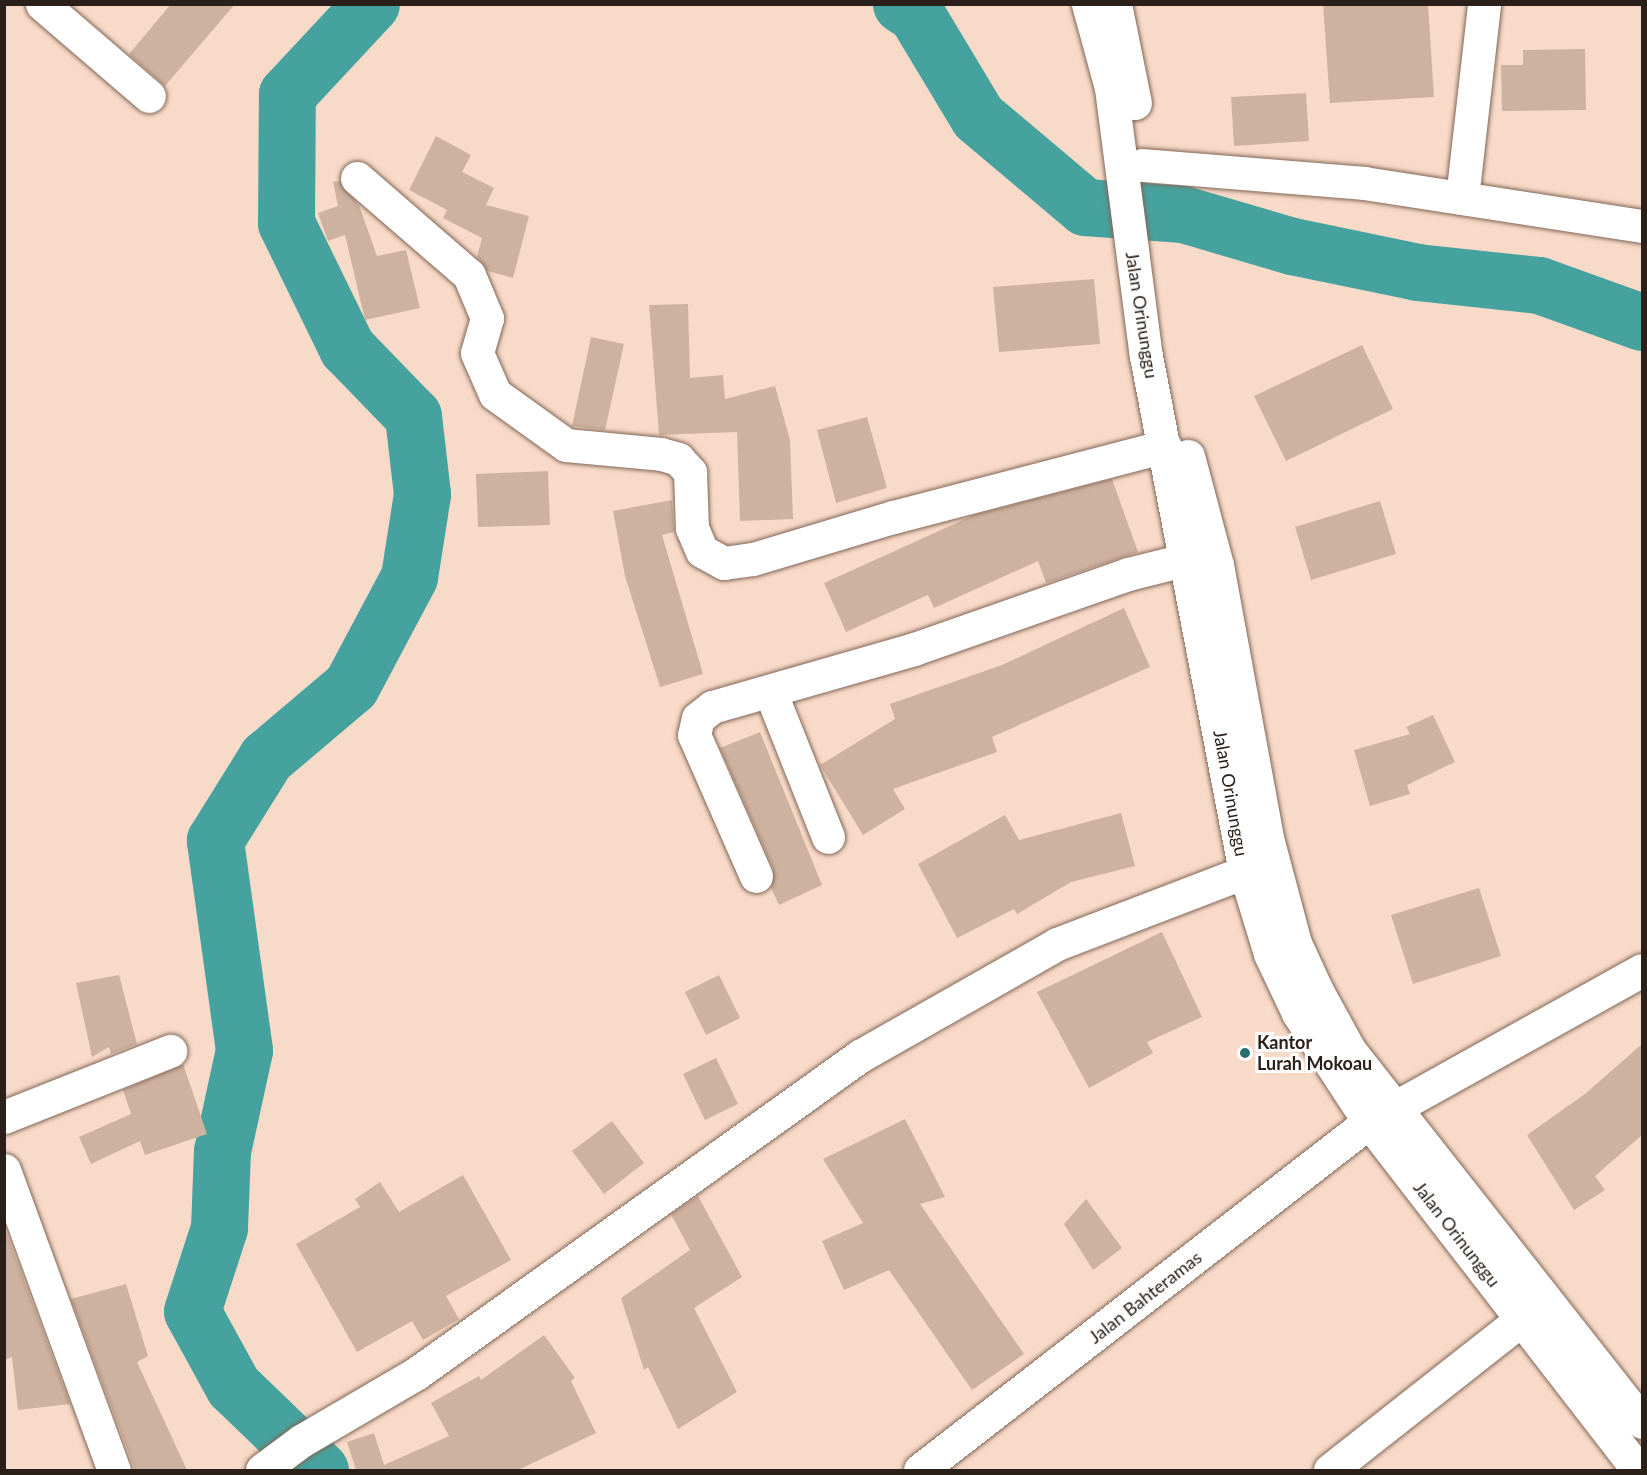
<!DOCTYPE html>
<html>
<head>
<meta charset="utf-8">
<style>
  body { margin:0 }
  #map { position:relative; width:1647px; height:1475px; overflow:hidden; background:#f8dac8; font-family:Lato,sans-serif }
  div>[style] { position:absolute }
  [style*='--x'] { left:calc(var(--x)*1px); top:calc(var(--y)*1px); width:calc(var(--w)*1px); rotate:calc(var(--a)*1deg) }
  .river>* { height:57px; margin:-28.5px; padding:0 28.5px; transform-origin:28.5px; border-radius:28.5px; background:#46a29e }
  .building>* { inset:0; background:#ceb2a0 }
  .roads { filter:drop-shadow(0 0 2px #806657) drop-shadow(0 0 2px #806657) }
  .minor>* { height:33px; margin:-16.5px; padding:0 16.5px; transform-origin:16.5px; border-radius:16.5px; background:#fff }
  .dots>* { width:16px; height:16px; translate:-50% -50%; box-sizing:border-box; border:3px solid #fff; border-radius:50% }
  span { translate:-50% -50%; white-space:nowrap; text-align:center; line-height:1.15; -webkit-text-stroke:6px #fff; paint-order:stroke }
  .street-label { font-size:18px; color:#2a2019 }
  .poi-label { font-size:18px; color:#2a2019; font-weight:700 }
  .left { translate:0 -50%; text-align:left }
  .frame { position:absolute; inset:0; border:6px solid #2a2019; pointer-events:none }
</style>
</head>
<body>
<div id="map">
  <div class="river">
    <div style="--x:901;--y:4;--w:18;--a:34"></div>
    <div style="--x:916;--y:14;--w:120;--a:59"></div>
    <div style="--x:978;--y:117;--w:140;--a:40.1"></div>
    <div style="--x:1085;--y:207;--w:98;--a:4.1"></div>
    <div style="--x:1183;--y:214;--w:114;--a:16.4"></div>
    <div style="--x:1292;--y:246;--w:128;--a:11.7"></div>
    <div style="--x:1417;--y:272;--w:123;--a:6.1"></div>
    <div style="--x:1539;--y:285;--w:109;--a:19.8"></div>
    <div style="--x:320;--y:1470;--w:121;--a:-136"></div>
    <div style="--x:233;--y:1386;--w:85;--a:-118.7"></div>
    <div style="--x:192;--y:1311;--w:87;--a:-72"></div>
    <div style="--x:219;--y:1228;--w:77;--a:-87.8"></div>
    <div style="--x:222;--y:1151;--w:103;--a:-77.7"></div>
    <div style="--x:244;--y:1050;--w:212;--a:-97.9"></div>
    <div style="--x:215;--y:840;--w:97;--a:-58.1"></div>
    <div style="--x:266;--y:758;--w:111;--a:-40.3"></div>
    <div style="--x:351;--y:686;--w:123;--a:-62"></div>
    <div style="--x:409;--y:577;--w:84;--a:-81.1"></div>
    <div style="--x:422;--y:494;--w:79;--a:-96.6"></div>
    <div style="--x:413;--y:416;--w:95;--a:-134.1"></div>
    <div style="--x:347;--y:348;--w:139;--a:-116"></div>
    <div style="--x:286;--y:223;--w:129;--a:-89.6"></div>
    <div style="--x:287;--y:94;--w:123;--a:-47"></div>
  </div>
  <div class="building">
    <div style="clip-path:polygon(171px 4px,235px 4px,165px 86px,129px 54px)"></div>
    <div style="clip-path:polygon(1323px 4px,1428px 4px,1434px 97px,1330px 103px)"></div>
    <div style="clip-path:polygon(1585px 49px,1586px 110px,1502px 111px,1501px 65px,1523px 65px,1523px 50px)"></div>
    <div style="clip-path:polygon(1306px 93px,1309px 141px,1234px 146px,1231px 97px)"></div>
    <div style="clip-path:polygon(436px 136px,471px 155px,462px 172px,494px 188px,486px 205px,529px 216px,513px 278px,488px 271px,477px 257px,482px 238px,443px 218px,447px 210px,409px 190px)"></div>
    <div style="clip-path:polygon(339px 181px,359px 205px,377px 256px,406px 250px,420px 308px,365px 320px,345px 235px,328px 241px,318px 213px,338px 206px,333px 182px)"></div>
    <div style="clip-path:polygon(1094px 279px,1100px 344px,999px 352px,993px 287px)"></div>
    <div style="clip-path:polygon(688px 304px,690px 378px,723px 375px,725px 399px,775px 386px,790px 440px,793px 519px,740px 521px,737px 432px,659px 435px,649px 305px)"></div>
    <div style="clip-path:polygon(591px 337px,624px 344px,605px 430px,572px 426px)"></div>
    <div style="clip-path:polygon(1362px 345px,1393px 409px,1286px 461px,1254px 396px)"></div>
    <div style="clip-path:polygon(867px 417px,887px 488px,836px 503px,817px 430px)"></div>
    <div style="clip-path:polygon(548px 471px,550px 525px,478px 527px,476px 474px)"></div>
    <div style="clip-path:polygon(1112px 479px,1138px 552px,1046px 583px,1038px 561px,934px 608px,928px 595px,846px 632px,824px 583px,974px 515px)"></div>
    <div style="clip-path:polygon(672px 500px,674px 532px,662px 535px,703px 674px,660px 687px,625px 576px,613px 511px)"></div>
    <div style="clip-path:polygon(1380px 501px,1396px 554px,1311px 580px,1295px 527px)"></div>
    <div style="clip-path:polygon(1124px 608px,1150px 667px,992px 737px,997px 752px,893px 789px,905px 809px,863px 835px,820px 765px,895px 719px,890px 704px,1002px 665px)"></div>
    <div style="clip-path:polygon(1433px 715px,1455px 762px,1407px 785px,1410px 794px,1370px 806px,1354px 750px,1410px 734px,1406px 727px)"></div>
    <div style="clip-path:polygon(760px 732px,822px 885px,779px 905px,771px 888px,773px 868px,720px 748px)"></div>
    <div style="clip-path:polygon(1121px 813px,1135px 866px,1071px 882px,1017px 914px,1014px 909px,957px 938px,918px 864px,1005px 815px,1019px 840px)"></div>
    <div style="clip-path:polygon(1479px 888px,1501px 956px,1413px 984px,1391px 915px)"></div>
    <div style="clip-path:polygon(1162px 932px,1202px 1017px,1147px 1042px,1153px 1053px,1089px 1088px,1037px 992px)"></div>
    <div style="clip-path:polygon(119px 975px,137px 1044px,111px 1054px,109px 1047px,92px 1057px,76px 983px)"></div>
    <div style="clip-path:polygon(719px 975px,740px 1018px,706px 1035px,685px 992px)"></div>
    <div style="clip-path:polygon(1642px 1044px,1642px 1135px,1595px 1176px,1605px 1190px,1574px 1210px,1527px 1135px,1585px 1094px)"></div>
    <div style="clip-path:polygon(716px 1058px,738px 1104px,705px 1120px,683px 1074px)"></div>
    <div style="clip-path:polygon(183px 1064px,207px 1134px,145px 1155px,140px 1141px,91px 1164px,79px 1137px,131px 1114px,123px 1090px)"></div>
    <div style="clip-path:polygon(905px 1119px,945px 1197px,920px 1204px,1024px 1354px,972px 1390px,889px 1270px,844px 1290px,822px 1241px,863px 1223px,823px 1159px)"></div>
    <div style="clip-path:polygon(612px 1121px,644px 1163px,604px 1194px,572px 1151px)"></div>
    <div style="clip-path:polygon(463px 1175px,511px 1260px,446px 1296px,459px 1319px,423px 1340px,412px 1321px,357px 1352px,296px 1244px,360px 1207px,355px 1199px,380px 1182px,399px 1212px)"></div>
    <div style="clip-path:polygon(698px 1196px,742px 1277px,694px 1308px,737px 1392px,678px 1429px,648px 1367px,644px 1370px,621px 1298px,690px 1250px,671px 1214px)"></div>
    <div style="clip-path:polygon(1086px 1199px,1122px 1248px,1093px 1270px,1064px 1224px)"></div>
    <div style="clip-path:polygon(4px 1226px,70px 1404px,18px 1410px,12px 1357px,4px 1360px)"></div>
    <div style="clip-path:polygon(126px 1284px,148px 1356px,137px 1362px,187px 1470px,135px 1470px,71px 1299px)"></div>
    <div style="clip-path:polygon(544px 1335px,575px 1378px,571px 1381px,596px 1433px,518px 1470px,356px 1470px,347px 1442px,374px 1433px,384px 1465px,449px 1436px,431px 1403px,479px 1376px,481px 1380px)"></div>
  </div>
  <div class="roads">
    <div class="minor">
      <div style="--x:42;--y:4;--w:141;--a:40.7"></div>
      <div style="--x:1088;--y:4;--w:87;--a:74.7"></div>
      <div style="--x:1111;--y:88;--w:270;--a:82.6"></div>
      <div style="--x:1146;--y:356;--w:525;--a:79.14"></div>
      <div style="--x:1245;--y:872;--w:86;--a:73"></div>
      <div style="--x:1270;--y:954;--w:65;--a:64.6"></div>
      <div style="--x:1298;--y:1013;--w:130;--a:56.9"></div>
      <div style="--x:1369;--y:1122;--w:440;--a:52.3"></div>
      <div style="--x:1115;--y:4;--w:101;--a:78.6"></div>
      <div style="--x:1142;--y:165;--w:223;--a:4.6"></div>
      <div style="--x:1364;--y:183;--w:281;--a:8.8"></div>
      <div style="--x:357;--y:178;--w:148;--a:40.9"></div>
      <div style="--x:469;--y:275;--w:47;--a:67.3"></div>
      <div style="--x:487;--y:318;--w:36;--a:106"></div>
      <div style="--x:477;--y:353;--w:45;--a:66.3"></div>
      <div style="--x:495;--y:394;--w:87;--a:35.7"></div>
      <div style="--x:566;--y:445;--w:95;--a:5.4"></div>
      <div style="--x:661;--y:454;--w:18;--a:16"></div>
      <div style="--x:678;--y:459;--w:18;--a:47"></div>
      <div style="--x:690;--y:472;--w:56;--a:88"></div>
      <div style="--x:692;--y:528;--w:25;--a:67"></div>
      <div style="--x:702;--y:551;--w:25;--a:29"></div>
      <div style="--x:724;--y:563;--w:29;--a:-8"></div>
      <div style="--x:753;--y:559;--w:146;--a:-16.7"></div>
      <div style="--x:893;--y:517;--w:281;--a:-14.6"></div>
      <div style="--x:1462;--y:198;--w:195;--a:-83.5"></div>
      <div style="--x:1188;--y:456;--w:113;--a:75.1"></div>
      <div style="--x:1217;--y:565;--w:278;--a:79.6"></div>
      <div style="--x:1267;--y:838;--w:109;--a:75.1"></div>
      <div style="--x:1295;--y:943;--w:53;--a:65.4"></div>
      <div style="--x:1317;--y:991;--w:68;--a:61.2"></div>
      <div style="--x:1350;--y:1051;--w:472;--a:51.8"></div>
      <div style="--x:770;--y:691;--w:157;--a:68.3"></div>
      <div style="--x:756;--y:876;--w:154;--a:-113.7"></div>
      <div style="--x:694;--y:735;--w:17;--a:-77"></div>
      <div style="--x:698;--y:718;--w:18;--a:-38"></div>
      <div style="--x:712;--y:707;--w:210;--a:-16"></div>
      <div style="--x:914;--y:649;--w:227;--a:-19.3"></div>
      <div style="--x:1128;--y:574;--w:62;--a:-14"></div>
      <div style="--x:4;--y:1117;--w:179;--a:-21.7"></div>
      <div style="--x:4;--y:1170;--w:320;--a:69.9"></div>
      <div style="--x:262;--y:1470;--w:49;--a:-36.6"></div>
      <div style="--x:301;--y:1441;--w:134;--a:-30.4"></div>
      <div style="--x:417;--y:1373;--w:545;--a:-35.59"></div>
      <div style="--x:860;--y:1056;--w:227;--a:-29.6"></div>
      <div style="--x:1057;--y:944;--w:201;--a:-21"></div>
      <div style="--x:920;--y:1470;--w:568;--a:-37.78"></div>
      <div style="--x:1369;--y:1122;--w:312;--a:-29.1"></div>
      <div style="--x:1330;--y:1470;--w:246;--a:-38.2"></div>
    </div>
  </div>
  <div class="dots">
    <div style="left:1245px;top:1053px;background:#256f6c"></div>
  </div>
  <div class="street-label">
    <span style="left:1142px;top:315px;rotate:81deg">Jalan Orinunggu</span>
    <span style="left:1231px;top:793px;rotate:80deg">Jalan Orinunggu</span>
    <span style="left:1457px;top:1234px;rotate:52deg">Jalan Orinunggu</span>
    <span style="left:1145px;top:1297px;rotate:-38deg">Jalan Bahteramas</span>
  </div>
  <div class="poi-label">
    <span class="left" style="left:1257px;top:1053px">Kantor<br>Lurah Mokoau</span>
  </div>
  <div class="frame"></div>
</div>
</body>
</html>
